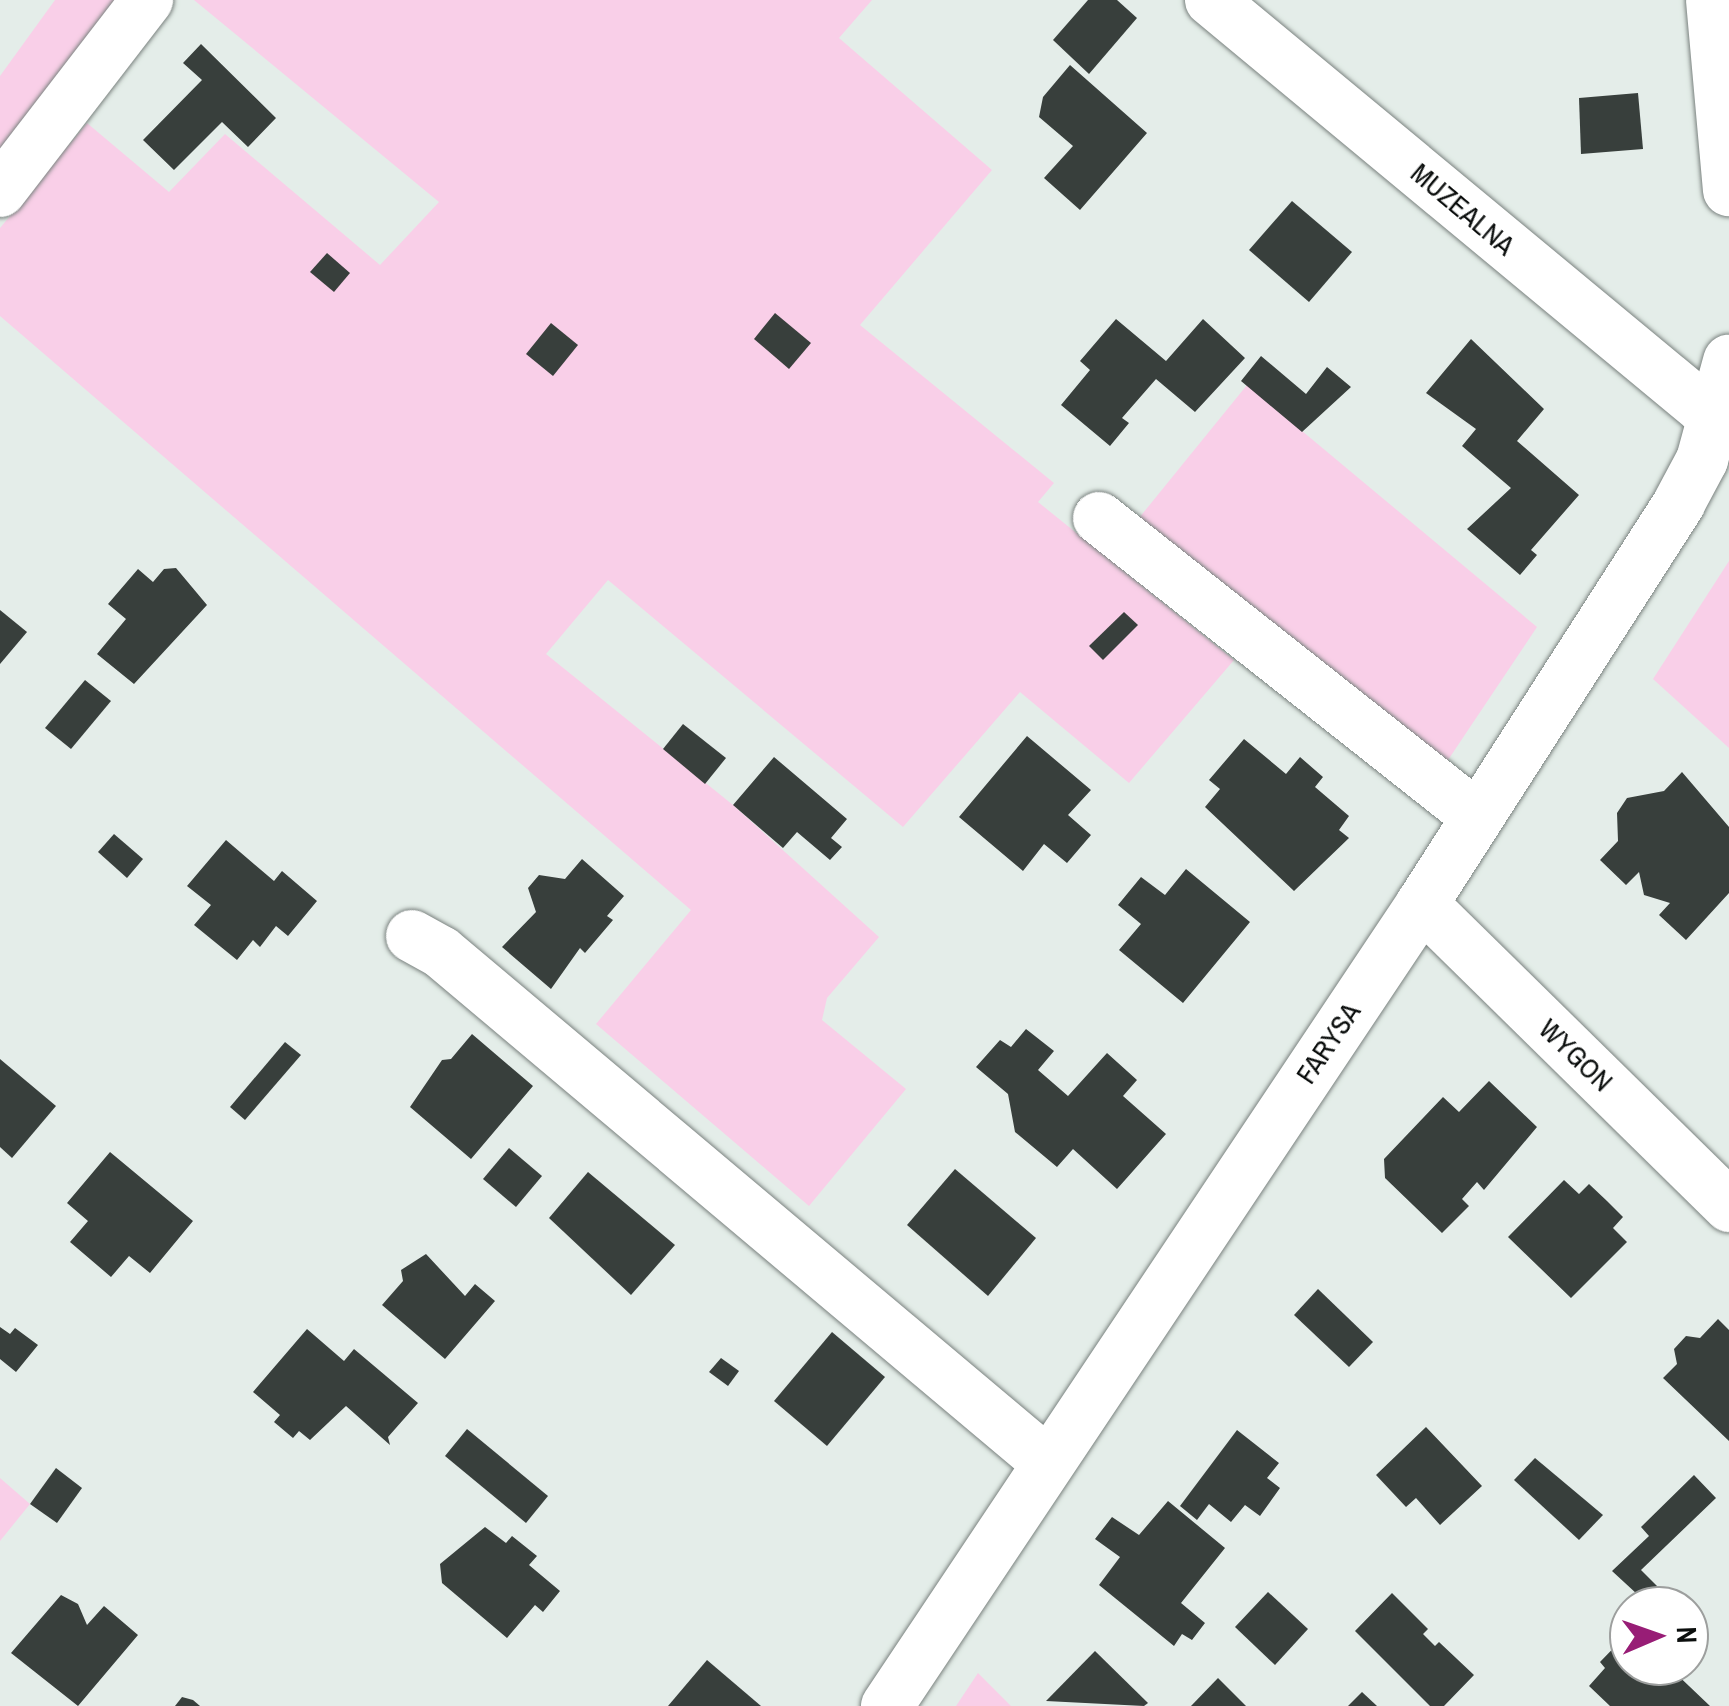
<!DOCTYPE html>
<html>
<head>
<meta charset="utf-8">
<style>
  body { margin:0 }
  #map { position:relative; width:1729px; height:1706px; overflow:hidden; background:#e4ede9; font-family:"Archivo Narrow",sans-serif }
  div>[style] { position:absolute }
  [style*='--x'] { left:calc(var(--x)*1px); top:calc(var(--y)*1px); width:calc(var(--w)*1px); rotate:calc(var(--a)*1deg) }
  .green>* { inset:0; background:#f9cfe8 }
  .building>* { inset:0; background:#383f3c }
  .roads { filter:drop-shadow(0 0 2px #7a827f) drop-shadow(0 0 2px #7a827f) }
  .minor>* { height:52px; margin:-26px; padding:0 26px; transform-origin:26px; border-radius:26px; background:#fff }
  span { translate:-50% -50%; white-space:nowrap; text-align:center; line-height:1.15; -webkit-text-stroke:10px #fff; paint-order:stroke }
  .street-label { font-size:28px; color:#0b0e0d }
  .north { position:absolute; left:1609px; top:1586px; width:100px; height:100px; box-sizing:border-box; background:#fff; border:2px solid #9d9f9e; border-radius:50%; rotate:88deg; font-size:28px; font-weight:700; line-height:40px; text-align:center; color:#0b0e0d }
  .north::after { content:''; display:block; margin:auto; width:35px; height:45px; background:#981d76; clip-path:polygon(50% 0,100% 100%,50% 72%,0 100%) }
</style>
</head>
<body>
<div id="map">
  <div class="green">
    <div style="clip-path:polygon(55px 0,130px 0,0 157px,0 76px)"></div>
    <div style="clip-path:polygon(194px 0,872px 0,839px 38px,992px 170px,860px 325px,1054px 483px,1038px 502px,1234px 660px,1129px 783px,1020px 692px,903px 827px,608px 580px,546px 654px,733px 805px,879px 937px,827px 998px,822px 1020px,906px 1089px,809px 1206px,596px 1024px,691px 910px,0 316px,0 228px,87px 123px,169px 192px,225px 134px,380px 265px,439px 202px)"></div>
    <div style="clip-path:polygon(1247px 385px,1537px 627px,1444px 766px,1139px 518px)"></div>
    <div style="clip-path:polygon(1729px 561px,1729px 748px,1653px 679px)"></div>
    <div style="clip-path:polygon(0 1478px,30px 1504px,0 1541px)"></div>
    <div style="clip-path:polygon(978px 1673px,1011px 1706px,956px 1706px)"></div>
  </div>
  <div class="building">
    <div style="clip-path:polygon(1088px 0,1117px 0,1137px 18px,1089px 74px,1053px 40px)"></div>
    <div style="clip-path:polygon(201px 44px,276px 118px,248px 147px,222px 122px,174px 170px,143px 140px,202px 80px,183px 63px)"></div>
    <div style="clip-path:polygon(1070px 65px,1147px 133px,1080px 210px,1044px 178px,1073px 146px,1039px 117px,1043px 97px)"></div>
    <div style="clip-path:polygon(1638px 93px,1643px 149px,1581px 154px,1579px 98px)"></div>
    <div style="clip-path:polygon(1292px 201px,1352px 252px,1309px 302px,1249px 250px)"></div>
    <div style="clip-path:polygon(327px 253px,350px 273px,334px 292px,310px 272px)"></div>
    <div style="clip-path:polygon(775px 313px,811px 343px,789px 369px,754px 339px)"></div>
    <div style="clip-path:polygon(1116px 319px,1166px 361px,1203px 319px,1245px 358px,1195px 412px,1156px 379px,1122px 418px,1129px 423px,1110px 446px,1061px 405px,1090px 370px,1080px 361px)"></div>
    <div style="clip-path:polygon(551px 323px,578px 345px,553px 376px,526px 354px)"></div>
    <div style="clip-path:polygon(1471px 339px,1544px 409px,1517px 441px,1579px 495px,1531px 550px,1537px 555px,1520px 575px,1467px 529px,1511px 488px,1462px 446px,1476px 429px,1426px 393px)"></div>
    <div style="clip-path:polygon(1261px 356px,1306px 394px,1327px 367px,1351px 387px,1302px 432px,1241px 381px)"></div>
    <div style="clip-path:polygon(176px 568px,207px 605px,134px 684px,97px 654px,126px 619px,108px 604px,138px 569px,153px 582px,164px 569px)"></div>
    <div style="clip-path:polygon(0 610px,27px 632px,0 664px)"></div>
    <div style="clip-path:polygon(1124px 612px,1138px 625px,1103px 660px,1089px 646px)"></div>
    <div style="clip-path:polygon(85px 680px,111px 701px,71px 749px,45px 728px)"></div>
    <div style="clip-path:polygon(683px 724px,726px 758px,705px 784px,663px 749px)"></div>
    <div style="clip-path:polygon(1027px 736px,1091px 790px,1068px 815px,1091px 835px,1067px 863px,1044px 844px,1023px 871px,959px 817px)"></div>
    <div style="clip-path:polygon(1244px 739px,1286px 774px,1300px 757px,1323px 777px,1315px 787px,1349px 816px,1339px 830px,1349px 838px,1294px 891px,1205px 807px,1220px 789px,1209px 780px)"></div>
    <div style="clip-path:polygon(774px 757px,847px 819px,831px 838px,842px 847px,830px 860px,797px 832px,783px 848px,733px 805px)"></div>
    <div style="clip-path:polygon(1682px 772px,1729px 827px,1729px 893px,1686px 940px,1659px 915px,1670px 903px,1644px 895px,1639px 872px,1626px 885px,1600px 860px,1618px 841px,1617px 813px,1627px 798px,1664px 791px)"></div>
    <div style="clip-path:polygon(114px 834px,143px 859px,127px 878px,98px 852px)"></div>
    <div style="clip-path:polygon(226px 840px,274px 881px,282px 871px,317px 901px,288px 936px,276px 926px,260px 947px,253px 940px,237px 960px,194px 925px,211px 905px,187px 886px)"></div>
    <div style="clip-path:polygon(582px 859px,624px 896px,607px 916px,613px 920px,585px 953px,580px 948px,551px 989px,502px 947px,536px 912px,528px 888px,539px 875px,565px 879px)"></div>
    <div style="clip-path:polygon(1186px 869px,1250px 922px,1183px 1003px,1119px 950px,1141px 924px,1118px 905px,1141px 877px,1165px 895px)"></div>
    <div style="clip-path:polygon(1026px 1029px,1054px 1051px,1038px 1070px,1068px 1096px,1107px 1053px,1137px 1080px,1123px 1096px,1166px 1134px,1117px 1189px,1073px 1149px,1057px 1167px,1015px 1132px,1008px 1094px,976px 1067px,1000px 1040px,1011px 1047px)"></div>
    <div style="clip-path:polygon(472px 1034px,533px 1086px,471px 1159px,410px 1107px,442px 1060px,451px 1059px)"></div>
    <div style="clip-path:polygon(285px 1042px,301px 1055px,245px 1120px,230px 1107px)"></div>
    <div style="clip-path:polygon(0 1059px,56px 1106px,12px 1158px,0 1147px)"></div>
    <div style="clip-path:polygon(1489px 1081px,1537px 1127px,1484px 1190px,1477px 1182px,1462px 1199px,1469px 1206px,1442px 1233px,1385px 1178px,1384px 1159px,1443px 1097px,1459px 1112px)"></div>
    <div style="clip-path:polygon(509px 1148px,542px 1176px,516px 1207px,483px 1179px)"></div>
    <div style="clip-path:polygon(110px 1152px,193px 1221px,150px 1273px,129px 1256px,111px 1277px,70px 1242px,88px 1221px,67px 1203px)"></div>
    <div style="clip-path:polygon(955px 1169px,1036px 1238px,988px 1296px,907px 1225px)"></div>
    <div style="clip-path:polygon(588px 1172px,675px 1245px,631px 1295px,549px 1218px)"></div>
    <div style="clip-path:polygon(1564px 1180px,1579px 1194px,1589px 1184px,1607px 1201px,1623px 1217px,1613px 1228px,1627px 1242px,1571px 1298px,1508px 1237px)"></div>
    <div style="clip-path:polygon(426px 1254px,465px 1296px,475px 1284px,495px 1301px,445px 1359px,382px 1305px,403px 1281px,401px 1270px)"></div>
    <div style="clip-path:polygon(1318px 1289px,1373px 1342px,1349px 1367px,1294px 1315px)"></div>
    <div style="clip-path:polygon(1718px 1319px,1729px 1330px,1729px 1441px,1663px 1378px,1677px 1364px,1674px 1349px,1686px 1336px,1700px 1338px)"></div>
    <div style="clip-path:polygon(0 1327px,10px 1334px,15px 1328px,38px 1345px,16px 1372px,0 1359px)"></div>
    <div style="clip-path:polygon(307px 1329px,344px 1361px,354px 1349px,418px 1403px,388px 1437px,390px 1445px,346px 1406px,310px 1440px,299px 1431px,293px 1438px,274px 1422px,280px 1415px,253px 1392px)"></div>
    <div style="clip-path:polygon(832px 1332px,885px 1377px,827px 1446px,774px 1401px)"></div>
    <div style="clip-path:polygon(721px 1358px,739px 1371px,728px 1386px,709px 1372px)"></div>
    <div style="clip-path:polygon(1426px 1427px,1482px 1486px,1440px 1525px,1416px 1498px,1406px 1507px,1376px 1475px)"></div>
    <div style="clip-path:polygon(467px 1429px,548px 1496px,526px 1523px,445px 1456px)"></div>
    <div style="clip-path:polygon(1237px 1430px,1279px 1463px,1267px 1478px,1280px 1488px,1260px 1516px,1245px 1505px,1231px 1522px,1209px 1504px,1197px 1520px,1180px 1506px)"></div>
    <div style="clip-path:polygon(1535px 1458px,1603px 1515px,1579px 1540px,1514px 1480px)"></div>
    <div style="clip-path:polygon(56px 1468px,82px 1488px,57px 1523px,30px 1504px)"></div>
    <div style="clip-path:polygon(1694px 1475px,1716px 1498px,1641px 1570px,1670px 1599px,1650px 1606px,1612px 1571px,1649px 1536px,1641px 1527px)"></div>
    <div style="clip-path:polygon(1168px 1501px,1225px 1548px,1181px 1603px,1205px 1623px,1192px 1640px,1182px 1634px,1174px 1646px,1099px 1585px,1120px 1557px,1095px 1539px,1112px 1517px,1139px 1535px)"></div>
    <div style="clip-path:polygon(485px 1527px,506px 1543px,512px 1536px,537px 1556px,529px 1565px,560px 1591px,543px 1612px,535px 1605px,507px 1638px,442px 1583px,440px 1564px)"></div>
    <div style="clip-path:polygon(1268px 1592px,1308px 1629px,1275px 1665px,1235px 1627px)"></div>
    <div style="clip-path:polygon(1392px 1593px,1428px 1629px,1423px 1634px,1435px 1646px,1439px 1642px,1474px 1675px,1444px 1706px,1430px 1706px,1355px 1631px)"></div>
    <div style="clip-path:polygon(61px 1595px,78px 1604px,87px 1625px,104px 1606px,138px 1635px,78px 1706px,11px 1653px)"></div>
    <div style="clip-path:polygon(1629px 1632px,1629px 1666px,1668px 1666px,1710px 1706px,1610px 1706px,1589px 1686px,1605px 1668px,1600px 1662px)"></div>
    <div style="clip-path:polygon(1095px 1651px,1148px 1703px,1144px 1706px,1046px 1701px)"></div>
    <div style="clip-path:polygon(707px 1660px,761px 1706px,668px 1706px)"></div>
    <div style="clip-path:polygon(1218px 1678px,1246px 1706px,1191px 1706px)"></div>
    <div style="clip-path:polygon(1362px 1692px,1377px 1706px,1348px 1706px)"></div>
    <div style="clip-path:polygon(182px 1697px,193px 1700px,200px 1706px,175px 1706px)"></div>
  </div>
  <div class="roads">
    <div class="minor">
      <div style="--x:1211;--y:0;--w:655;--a:39.67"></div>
      <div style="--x:1712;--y:0;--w:191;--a:84.9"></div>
      <div style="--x:0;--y:191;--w:241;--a:-52.4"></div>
      <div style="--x:1099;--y:518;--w:482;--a:38.3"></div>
      <div style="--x:1422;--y:904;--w:431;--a:44.5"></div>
      <div style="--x:412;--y:936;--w:33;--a:29"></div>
      <div style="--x:441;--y:952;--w:793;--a:40.09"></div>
      <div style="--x:887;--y:1706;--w:964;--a:-56.29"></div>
      <div style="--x:1422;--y:904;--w:476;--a:-57.3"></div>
      <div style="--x:1679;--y:503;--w:49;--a:-61.9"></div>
      <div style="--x:1702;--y:460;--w:103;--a:-74.7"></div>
    </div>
  </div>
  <div class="street-label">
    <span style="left:1463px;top:209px;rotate:40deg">MUZEALNA</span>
    <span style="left:1328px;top:1043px;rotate:-56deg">FARYSA</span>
    <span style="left:1576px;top:1055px;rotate:44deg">WYGON</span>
  </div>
  <div class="north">N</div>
</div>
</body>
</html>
